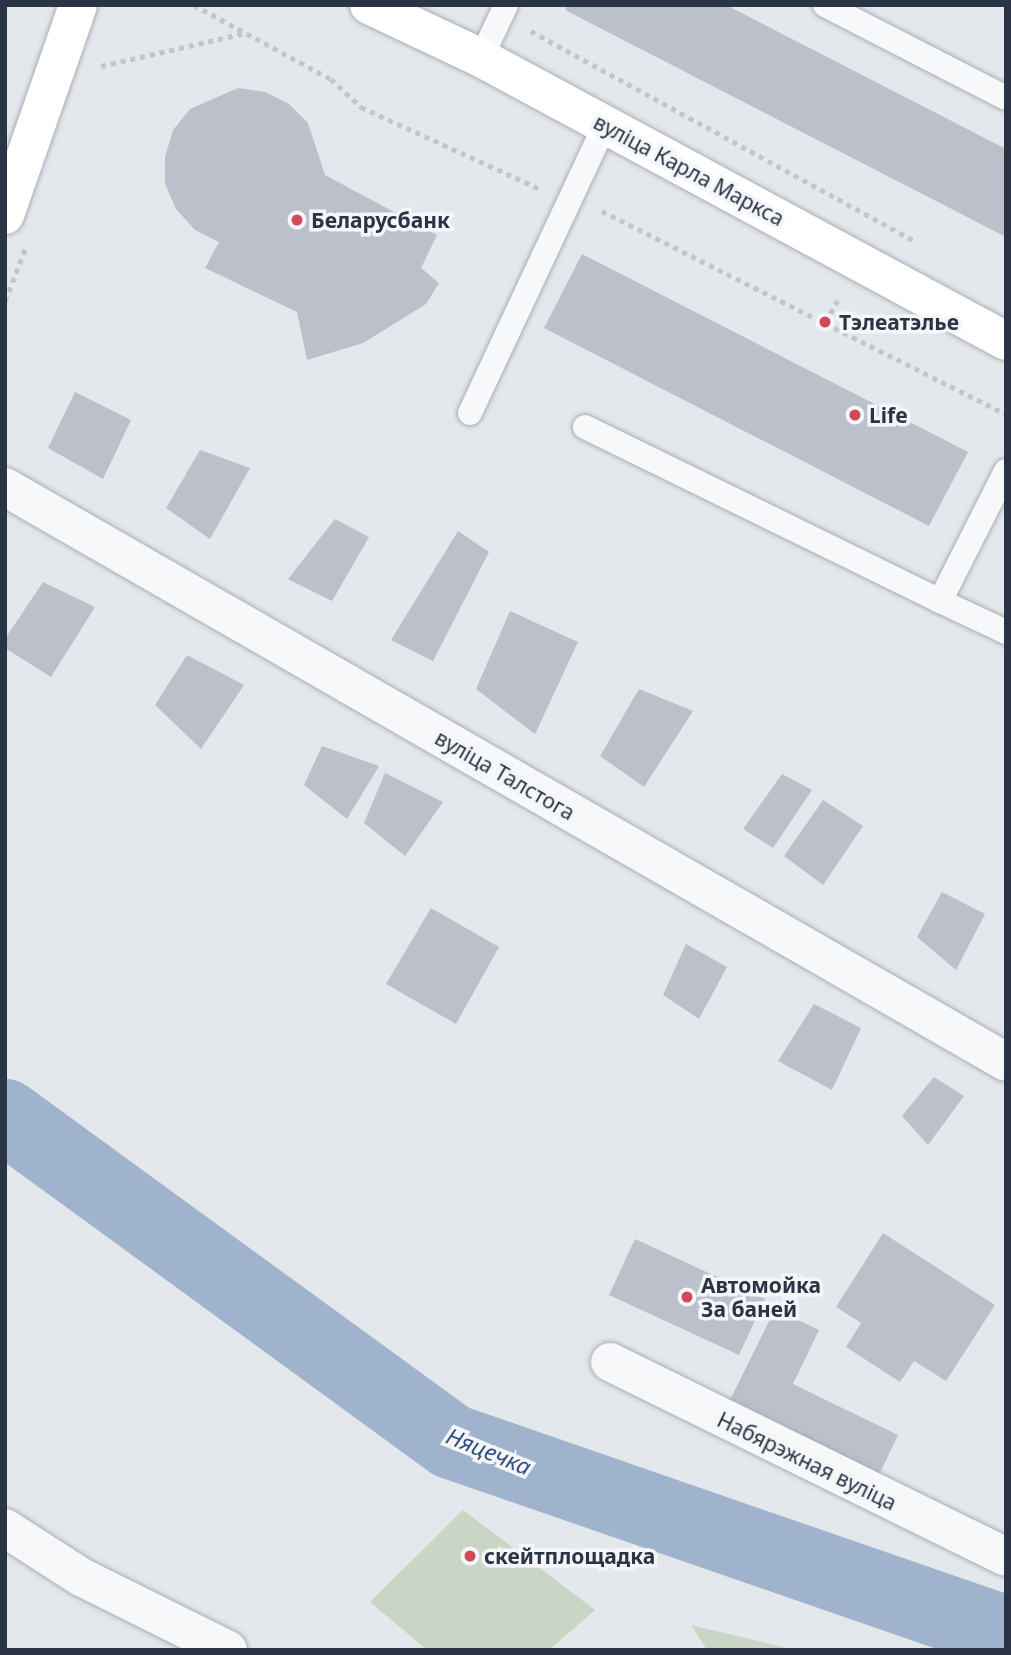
<!DOCTYPE html>
<html>
<head>
<meta charset="utf-8">
<style>
  body { margin:0 }
  #map { position:relative; width:1011px; height:1655px; overflow:hidden; background:#e4e7ec; font-family:"Noto Sans",sans-serif }
  div>[style] { position:absolute }
  [style*='--x'] { left:calc(var(--x)*1px); top:calc(var(--y)*1px); width:calc(var(--w)*1px); rotate:calc(var(--a)*1deg) }
  .green>* { inset:0; background:#c9d6c5 }
  .river>* { height:75px; margin:-37.5px; padding:0 37.5px; transform-origin:37.5px; border-radius:37.5px; background:#9fb4cc }
  .building>* { inset:0; background:#bbc0ca }
  .path>* { height:4.5px; margin-top:-2.25px; transform-origin:0; background:repeating-linear-gradient(90deg,#c2c5cb 0 5px,transparent 0 10px) }
  .roads { filter:drop-shadow(0 0 2px #a9aeb7) drop-shadow(0 0 2px #a9aeb7) }
  .lane>* { height:24px; margin:-12px; padding:0 12px; transform-origin:12px; border-radius:12px; background:#f7f8fa }
  .street>* { height:38px; margin:-19px; padding:0 19px; transform-origin:19px; border-radius:19px; background:#f7f8fa }
  .secondary>* { height:38px; margin:-19px; padding:0 19px; transform-origin:19px; border-radius:19px; background:#fff }
  .primary>* { height:38px; margin:-19px; padding:0 19px; transform-origin:19px; border-radius:19px; background:#fff }
  .dots>* { width:19px; height:19px; translate:-50% -50%; box-sizing:border-box; border:4px solid #f4f6f9; border-radius:50% }
  span { translate:-50% -50%; white-space:nowrap; text-align:center; line-height:1.15; -webkit-text-stroke:7px #f4f6f9; paint-order:stroke }
  .street-label { font-size:21px; color:#2b3445 }
  .poi-label { font-size:21px; color:#2b3445; font-weight:700 }
  .left { translate:0 -50%; text-align:left }
  .water-label { font-size:23px; color:#34527a; font-style:italic }
  .frame { position:absolute; inset:0; border:7px solid #2b3445; pointer-events:none }
</style>
</head>
<body>
<div id="map">
  <div class="green">
    <div style="clip-path:polygon(463px 1510px,595px 1610px,549px 1650px,427px 1650px,370px 1602px)"></div>
    <div style="clip-path:polygon(691px 1625px,795px 1650px,707px 1650px)"></div>
  </div>
  <div class="river">
    <div style="--x:5;--y:1116;--w:552;--a:36.08"></div>
    <div style="--x:451;--y:1441;--w:587;--a:19.08"></div>
  </div>
  <div class="building">
    <div style="clip-path:polygon(568px 5px,726px 5px,1006px 149px,1006px 237px,565px 10px)"></div>
    <div style="clip-path:polygon(238px 88px,265px 92px,289px 104px,308px 123px,325px 175px,437px 235px,421px 268px,439px 283px,426px 304px,363px 343px,307px 360px,297px 312px,205px 268px,219px 242px,195px 230px,176px 209px,165px 184px,165px 157px,173px 130px,190px 109px)"></div>
    <div style="clip-path:polygon(582px 254px,968px 452px,929px 526px,544px 328px)"></div>
    <div style="clip-path:polygon(75px 392px,131px 420px,103px 479px,48px 448px)"></div>
    <div style="clip-path:polygon(200px 450px,250px 468px,210px 539px,166px 508px)"></div>
    <div style="clip-path:polygon(335px 519px,369px 537px,332px 601px,288px 579px)"></div>
    <div style="clip-path:polygon(458px 531px,489px 552px,433px 661px,391px 640px)"></div>
    <div style="clip-path:polygon(43px 582px,95px 607px,51px 677px,5px 648px,5px 639px)"></div>
    <div style="clip-path:polygon(510px 611px,578px 642px,535px 734px,476px 689px)"></div>
    <div style="clip-path:polygon(187px 655px,244px 685px,201px 749px,155px 705px)"></div>
    <div style="clip-path:polygon(639px 689px,693px 711px,644px 787px,600px 756px)"></div>
    <div style="clip-path:polygon(322px 746px,379px 766px,347px 819px,304px 785px)"></div>
    <div style="clip-path:polygon(385px 773px,443px 802px,405px 856px,364px 823px)"></div>
    <div style="clip-path:polygon(782px 774px,812px 790px,773px 848px,743px 829px)"></div>
    <div style="clip-path:polygon(823px 800px,863px 826px,823px 885px,784px 856px)"></div>
    <div style="clip-path:polygon(942px 892px,985px 914px,956px 970px,917px 937px)"></div>
    <div style="clip-path:polygon(431px 908px,499px 947px,456px 1024px,386px 984px)"></div>
    <div style="clip-path:polygon(686px 944px,727px 967px,699px 1019px,663px 995px)"></div>
    <div style="clip-path:polygon(814px 1004px,861px 1028px,832px 1090px,778px 1061px)"></div>
    <div style="clip-path:polygon(934px 1077px,964px 1096px,928px 1145px,902px 1116px)"></div>
    <div style="clip-path:polygon(883px 1233px,995px 1305px,946px 1381px,914px 1361px,900px 1382px,846px 1347px,861px 1323px,836px 1307px)"></div>
    <div style="clip-path:polygon(635px 1239px,765px 1299px,739px 1355px,609px 1295px)"></div>
    <div style="clip-path:polygon(775px 1309px,819px 1330px,793px 1384px,898px 1435px,879px 1475px,729px 1402px)"></div>
  </div>
  <div class="path">
    <div style="--x:194;--y:5;--w:156;--a:28.4"></div>
    <div style="--x:331;--y:79;--w:41;--a:43"></div>
    <div style="--x:361;--y:107;--w:195;--a:24.6"></div>
    <div style="--x:531;--y:31;--w:439;--a:28.7"></div>
    <div style="--x:101;--y:66;--w:148;--a:-12.9"></div>
    <div style="--x:602;--y:211;--w:452;--a:26.7"></div>
    <div style="--x:5;--y:301;--w:56;--a:-69"></div>
    <div style="--x:825;--y:322;--w:30;--a:-60"></div>
  </div>
  <div class="roads">
    <div class="lane">
      <div style="--x:825;--y:5;--w:203;--a:27.2"></div>
      <div style="--x:481;--y:58;--w:59;--a:-64.7"></div>
      <div style="--x:470;--y:413;--w:318;--a:-64.9"></div>
      <div style="--x:585;--y:427;--w:395;--a:26.1"></div>
      <div style="--x:1006;--y:471;--w:146;--a:116.9"></div>
      <div style="--x:940;--y:601;--w:73;--a:25.2"></div>
    </div>
    <div class="street">
      <div style="--x:5;--y:487;--w:1154;--a:29.87"></div>
      <div style="--x:610;--y:1362;--w:441;--a:26.2"></div>
      <div style="--x:5;--y:1528;--w:90;--a:32.8"></div>
      <div style="--x:81;--y:1577;--w:164;--a:26.4"></div>
    </div>
    <div class="secondary">
      <div style="--x:369;--y:5;--w:124;--a:25.3"></div>
      <div style="--x:481;--y:58;--w:596;--a:28.33"></div>
    </div>
    <div class="primary">
      <div style="--x:5;--y:215;--w:222;--a:-70.8"></div>
    </div>
  </div>
  <div class="dots">
    <div style="left:297px;top:220px;background:#d1495b"></div>
    <div style="left:825px;top:322px;background:#d1495b"></div>
    <div style="left:855px;top:415px;background:#d1495b"></div>
    <div style="left:687px;top:1297px;background:#d1495b"></div>
    <div style="left:470px;top:1556px;background:#d1495b"></div>
  </div>
  <div class="street-label">
    <span style="left:689px;top:170px;rotate:28deg">вуліца Карла Маркса</span>
    <span style="left:505px;top:775px;rotate:30deg">вуліца Талстога</span>
    <span style="left:807px;top:1461px;rotate:26deg">Набярэжная вуліца</span>
  </div>
  <div class="poi-label">
    <span class="left" style="left:311px;top:220px">Беларусбанк</span>
    <span class="left" style="left:839px;top:322px">Тэлеатэлье</span>
    <span class="left" style="left:869px;top:415px">Life</span>
    <span class="left" style="left:701px;top:1297px">Автомойка<br>За баней</span>
    <span class="left" style="left:484px;top:1556px">скейтплощадка</span>
  </div>
  <div class="water-label">
    <span style="left:489px;top:1451px;rotate:22deg">Няцечка</span>
  </div>
  <div class="frame"></div>
</div>
</body>
</html>
